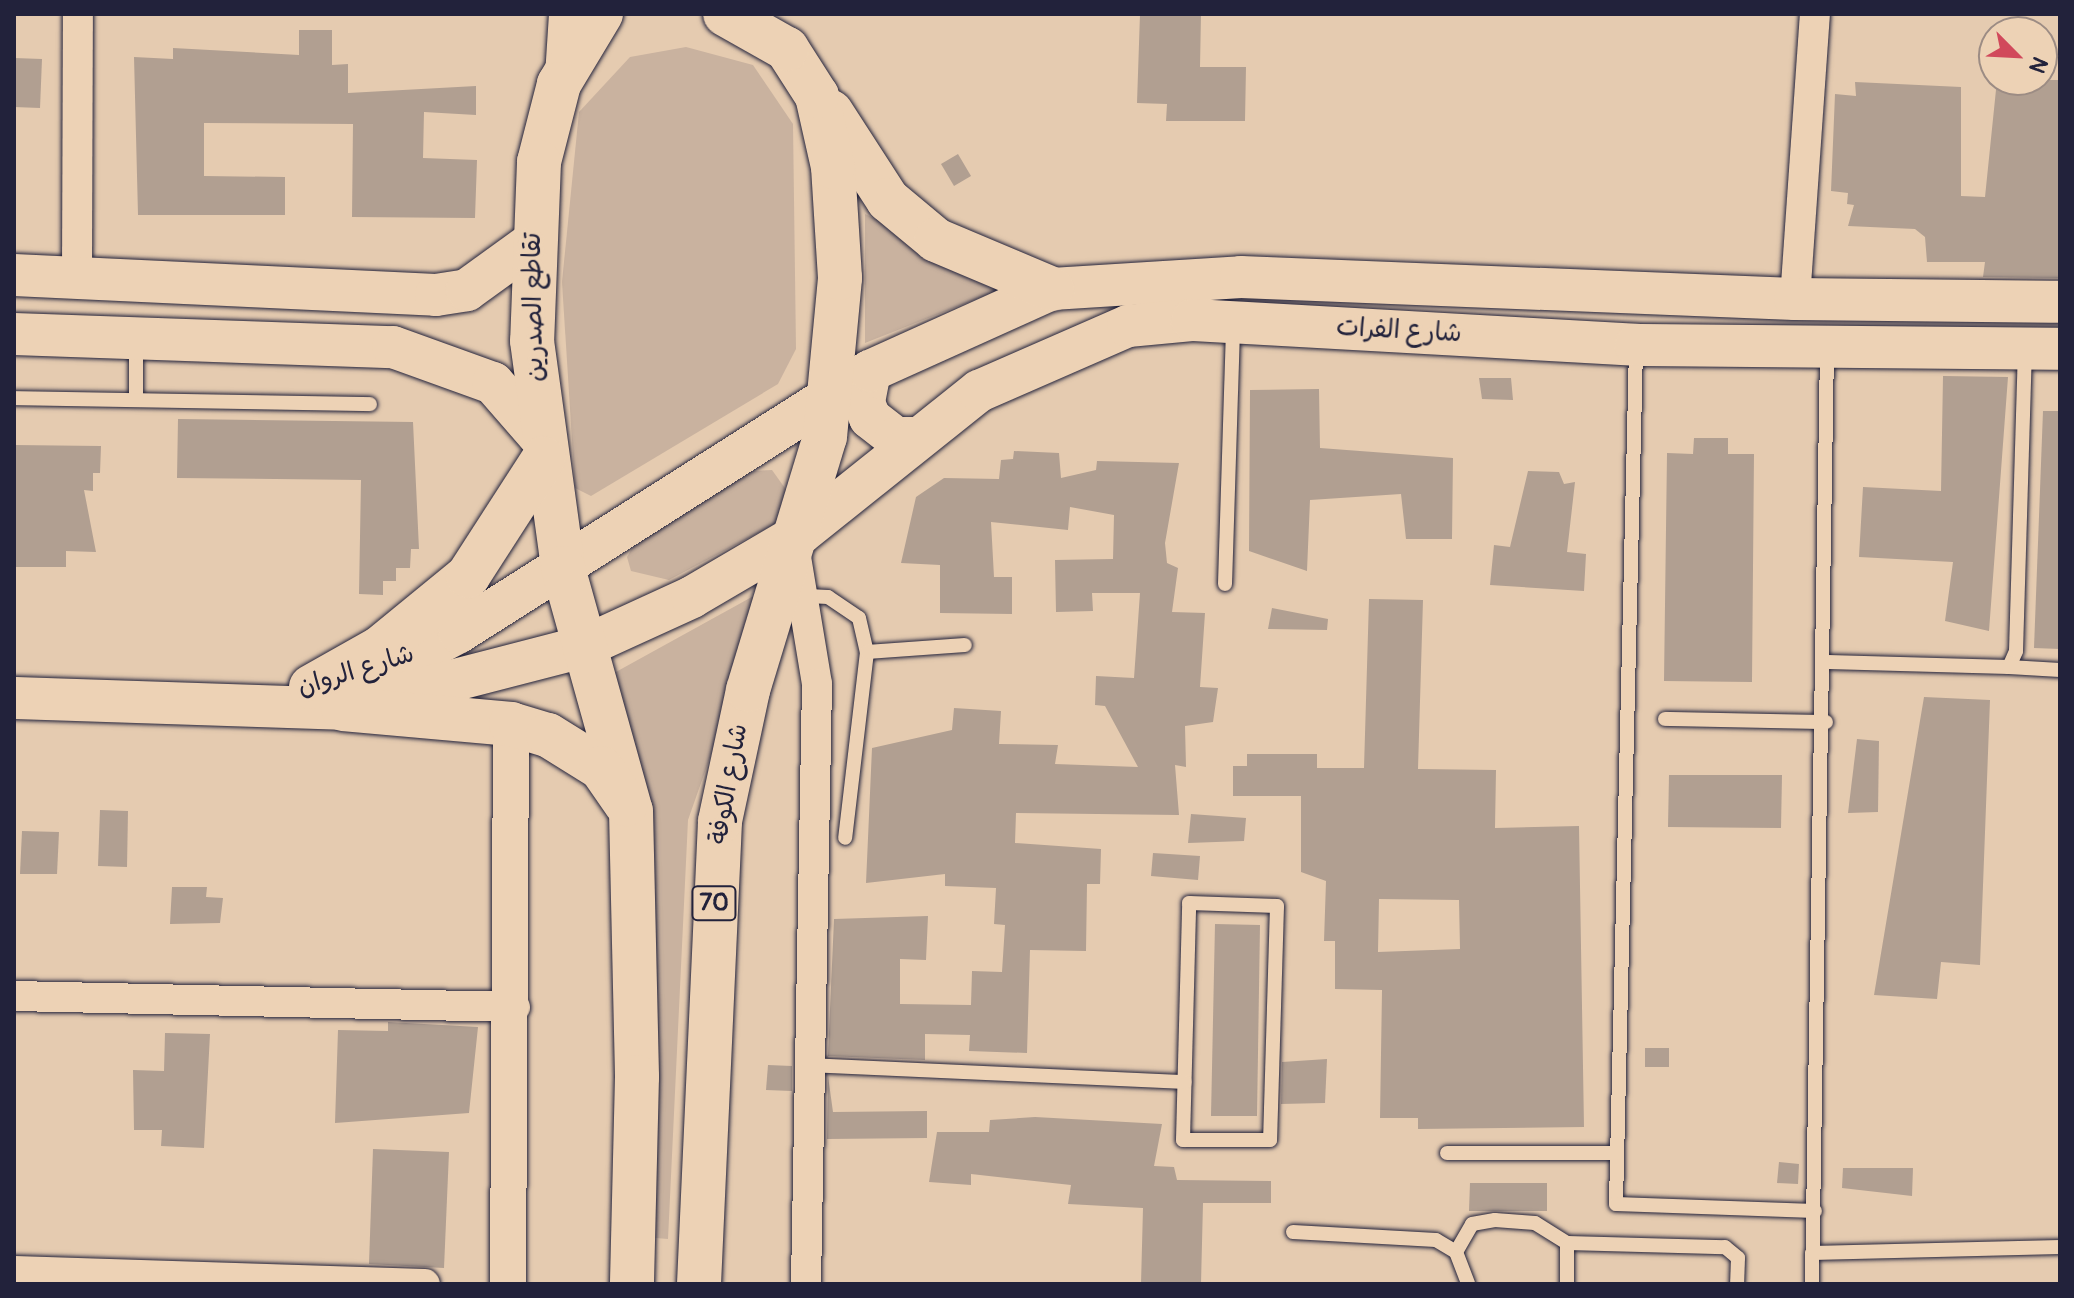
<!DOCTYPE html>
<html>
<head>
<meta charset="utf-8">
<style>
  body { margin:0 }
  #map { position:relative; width:2074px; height:1298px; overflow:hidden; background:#e5cbb0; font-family:Pangolin,"Playpen Sans Arabic",sans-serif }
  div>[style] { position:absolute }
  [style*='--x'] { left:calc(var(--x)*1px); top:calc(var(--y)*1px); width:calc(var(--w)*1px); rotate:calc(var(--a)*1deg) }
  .green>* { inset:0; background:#c9b29f }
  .building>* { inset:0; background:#b19f91 }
  .roads { filter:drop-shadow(0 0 2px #22223b) drop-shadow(0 0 2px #22223b) }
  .service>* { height:14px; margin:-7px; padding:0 7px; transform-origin:7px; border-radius:7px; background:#edd2b5 }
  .minor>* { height:30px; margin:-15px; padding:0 15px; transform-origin:15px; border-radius:15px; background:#edd2b5 }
  .tertiary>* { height:36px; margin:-18px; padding:0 18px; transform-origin:18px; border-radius:18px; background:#edd2b5 }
  .secondary>* { height:42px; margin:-21px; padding:0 21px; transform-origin:21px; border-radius:21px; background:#edd2b5 }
  .trunk>* { height:44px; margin:-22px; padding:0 22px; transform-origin:22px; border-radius:22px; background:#edd2b5 }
  span { translate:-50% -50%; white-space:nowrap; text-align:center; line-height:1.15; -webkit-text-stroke:7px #edd2b5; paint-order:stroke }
  .shield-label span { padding:2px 6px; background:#edd2b5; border:2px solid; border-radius:6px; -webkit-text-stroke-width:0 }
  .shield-label { font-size:24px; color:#22223b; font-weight:700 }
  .street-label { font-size:26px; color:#22223b }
  .frame { position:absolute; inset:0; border:16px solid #22223b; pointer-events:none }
  .north { position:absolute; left:1978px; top:16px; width:80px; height:80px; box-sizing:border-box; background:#edd2b5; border:2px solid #9c8c84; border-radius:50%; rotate:114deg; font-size:22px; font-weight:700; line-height:32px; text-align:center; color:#22223b }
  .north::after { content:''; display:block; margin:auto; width:28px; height:36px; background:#d1495b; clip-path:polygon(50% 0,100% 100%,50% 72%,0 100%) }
</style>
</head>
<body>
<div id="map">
  <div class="green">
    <div style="clip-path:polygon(686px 47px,753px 65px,793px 124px,796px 349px,778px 384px,591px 496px,575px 488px,562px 282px,579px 112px,630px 57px)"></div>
    <div style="clip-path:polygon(865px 214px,1012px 285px,865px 343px)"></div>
    <div style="clip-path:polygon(772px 470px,792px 498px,786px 518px,669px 580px,631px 571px,627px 557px,638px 538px,694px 501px,753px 471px)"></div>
    <div style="clip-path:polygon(770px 587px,688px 820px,668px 1239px,643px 1237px,605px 678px)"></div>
  </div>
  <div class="building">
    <div style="clip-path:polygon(1140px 14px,1201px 14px,1200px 67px,1246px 67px,1245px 121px,1166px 121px,1167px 104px,1137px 103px)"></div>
    <div style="clip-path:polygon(299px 30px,332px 30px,332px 65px,348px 64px,348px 93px,476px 86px,476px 115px,424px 112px,423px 158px,477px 160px,475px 218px,352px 217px,353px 124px,204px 123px,204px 176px,285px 177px,285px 215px,138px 215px,134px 57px,173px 59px,173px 48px,299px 55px)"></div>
    <div style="clip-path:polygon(14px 58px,42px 59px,40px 108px,14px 107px)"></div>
    <div style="clip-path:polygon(1997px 80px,2059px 80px,2060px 278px,1983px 277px,1985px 262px,1927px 262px,1925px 237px,1915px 229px,1848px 226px,1854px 205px,1847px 204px,1848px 193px,1831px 191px,1835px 94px,1856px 96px,1855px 82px,1961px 87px,1961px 196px,1985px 197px)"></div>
    <div style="clip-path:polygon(958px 154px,971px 176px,954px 186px,941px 164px)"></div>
    <div style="clip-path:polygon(1943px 376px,2008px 377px,1989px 631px,1945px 621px,1953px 562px,1859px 557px,1863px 487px,1941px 491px)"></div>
    <div style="clip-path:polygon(1479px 378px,1511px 378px,1513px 400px,1482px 399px)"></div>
    <div style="clip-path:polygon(1319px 389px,1320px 448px,1453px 458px,1452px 539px,1406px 539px,1401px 494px,1310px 500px,1307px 571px,1249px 551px,1250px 390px)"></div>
    <div style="clip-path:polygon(2043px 411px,2060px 411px,2060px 649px,2034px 648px)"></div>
    <div style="clip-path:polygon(178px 419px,413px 422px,419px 549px,411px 549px,410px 568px,396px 568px,396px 581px,383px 581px,383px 595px,359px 594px,361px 480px,177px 478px)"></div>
    <div style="clip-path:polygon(1694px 438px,1728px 438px,1728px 454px,1754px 454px,1752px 682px,1664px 681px,1667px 453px,1693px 454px)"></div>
    <div style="clip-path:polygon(14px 445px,101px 446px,100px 473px,93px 473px,93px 491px,84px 490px,96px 552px,66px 551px,66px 567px,14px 567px)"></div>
    <div style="clip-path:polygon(1014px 451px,1059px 453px,1061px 478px,1096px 470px,1097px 461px,1179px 463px,1165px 543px,1167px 563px,1178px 568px,1172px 612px,1205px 613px,1200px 687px,1218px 688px,1213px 722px,1185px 726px,1186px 767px,1175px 765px,1179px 815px,1016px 813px,1015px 843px,1101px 849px,1100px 884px,1087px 884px,1086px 951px,1030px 950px,1027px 1053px,969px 1051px,970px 1035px,925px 1034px,925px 1060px,828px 1056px,834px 919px,928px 916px,926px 960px,900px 959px,900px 1004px,971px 1005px,972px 971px,1002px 972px,1005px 925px,994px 924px,996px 888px,945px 886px,945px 874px,866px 883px,872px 748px,952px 730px,954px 708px,1001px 711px,999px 744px,1058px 745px,1055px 764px,1138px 767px,1105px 706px,1095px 705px,1096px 676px,1134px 678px,1140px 593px,1092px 593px,1093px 611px,1056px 612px,1055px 560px,1113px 559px,1114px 515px,1070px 507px,1068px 530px,991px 522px,994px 577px,1012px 577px,1012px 614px,940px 613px,940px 565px,901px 563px,916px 497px,944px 478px,999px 479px,1001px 460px,1013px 459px)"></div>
    <div style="clip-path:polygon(1528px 471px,1559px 472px,1564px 484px,1575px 482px,1567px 552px,1586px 554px,1584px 591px,1490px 585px,1494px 545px,1510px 547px)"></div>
    <div style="clip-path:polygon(evenodd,1369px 599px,1423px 600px,1418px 769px,1496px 770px,1495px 828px,1579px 826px,1584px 1127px,1418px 1129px,1418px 1118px,1380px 1118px,1382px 990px,1335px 989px,1335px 941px,1324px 941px,1326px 881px,1301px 872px,1301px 796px,1233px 796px,1233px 766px,1247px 766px,1247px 754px,1317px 754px,1317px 768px,1364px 768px,1369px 599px,1379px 899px,1459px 900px,1460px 949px,1378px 952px,1379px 899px)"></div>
    <div style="clip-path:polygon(1272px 608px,1328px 619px,1327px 630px,1268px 629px)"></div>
    <div style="clip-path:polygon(1924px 697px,1990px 700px,1980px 965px,1941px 962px,1937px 999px,1874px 995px)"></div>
    <div style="clip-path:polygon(1857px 739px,1879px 741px,1878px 812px,1848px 813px)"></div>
    <div style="clip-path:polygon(1669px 775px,1782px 775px,1781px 828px,1668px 827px)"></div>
    <div style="clip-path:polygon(100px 810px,128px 811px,127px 867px,98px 866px)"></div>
    <div style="clip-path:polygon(1191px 814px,1246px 818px,1244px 841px,1188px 843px)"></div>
    <div style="clip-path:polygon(22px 831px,59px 832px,57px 874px,20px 874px)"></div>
    <div style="clip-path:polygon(1153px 853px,1200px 856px,1198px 880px,1151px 876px)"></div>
    <div style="clip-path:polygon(172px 887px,207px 887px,206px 897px,223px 898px,220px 923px,170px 924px)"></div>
    <div style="clip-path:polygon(1215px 924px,1260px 925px,1257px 1116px,1211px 1116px)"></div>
    <div style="clip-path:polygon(388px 1022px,478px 1027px,469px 1113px,335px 1123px,338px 1030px,388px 1031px)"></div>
    <div style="clip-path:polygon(165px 1033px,210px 1034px,204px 1148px,161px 1146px,162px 1130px,134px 1130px,133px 1070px,164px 1071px)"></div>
    <div style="clip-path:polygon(1645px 1048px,1669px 1048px,1669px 1067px,1645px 1067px)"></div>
    <div style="clip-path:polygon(1327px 1059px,1325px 1103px,1281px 1104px,1282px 1062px)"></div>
    <div style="clip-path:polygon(768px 1065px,792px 1066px,792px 1091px,766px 1090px)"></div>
    <div style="clip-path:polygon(828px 1076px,833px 1112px,927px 1111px,927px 1138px,827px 1139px)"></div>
    <div style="clip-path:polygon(1035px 1117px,1162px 1124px,1154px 1166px,1174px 1167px,1177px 1180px,1271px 1181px,1271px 1203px,1203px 1203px,1201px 1284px,1141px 1284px,1143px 1208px,1068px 1204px,1071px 1185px,971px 1174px,971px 1185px,929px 1182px,937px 1132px,989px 1132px,990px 1120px)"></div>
    <div style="clip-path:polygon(373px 1149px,449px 1152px,444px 1268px,369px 1264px)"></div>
    <div style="clip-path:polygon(1779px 1162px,1799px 1164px,1798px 1184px,1777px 1183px)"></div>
    <div style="clip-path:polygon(1843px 1168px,1913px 1168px,1912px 1196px,1842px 1188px)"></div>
    <div style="clip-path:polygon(1470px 1183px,1547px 1183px,1547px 1211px,1469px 1211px)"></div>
  </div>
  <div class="roads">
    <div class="service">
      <div style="--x:136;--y:341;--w:59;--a:90"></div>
      <div style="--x:1636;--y:348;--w:856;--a:91.34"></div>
      <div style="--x:1616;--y:1204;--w:199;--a:2"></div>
      <div style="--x:14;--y:398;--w:356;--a:1"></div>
      <div style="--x:1225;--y:584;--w:256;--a:-88.2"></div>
      <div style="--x:808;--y:596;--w:20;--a:3"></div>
      <div style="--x:828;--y:597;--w:37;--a:34"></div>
      <div style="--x:859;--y:618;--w:35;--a:77"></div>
      <div style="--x:867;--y:652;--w:187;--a:96.7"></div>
      <div style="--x:867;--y:652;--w:98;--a:-4.1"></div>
      <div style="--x:1828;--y:662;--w:181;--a:1.6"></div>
      <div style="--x:2009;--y:667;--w:17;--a:-66"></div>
      <div style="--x:2016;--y:651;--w:298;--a:-88.3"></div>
      <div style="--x:2009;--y:667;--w:51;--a:3.4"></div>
      <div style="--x:1665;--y:719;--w:161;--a:1.1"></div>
      <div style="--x:1189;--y:903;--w:88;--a:2"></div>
      <div style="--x:1277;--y:906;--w:234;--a:91.7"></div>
      <div style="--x:1270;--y:1140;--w:87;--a:180"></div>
      <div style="--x:1183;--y:1140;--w:237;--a:-88.5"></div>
      <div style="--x:809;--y:1065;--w:376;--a:2.6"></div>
      <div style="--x:1447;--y:1153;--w:170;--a:0"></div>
      <div style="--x:1293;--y:1232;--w:143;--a:3.2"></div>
      <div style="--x:1436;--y:1240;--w:23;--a:31"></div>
      <div style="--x:1456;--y:1252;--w:34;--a:69"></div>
      <div style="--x:1456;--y:1252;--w:32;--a:-60"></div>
      <div style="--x:1472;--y:1224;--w:23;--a:-10"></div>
      <div style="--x:1495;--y:1220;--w:40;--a:4.3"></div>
      <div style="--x:1535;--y:1223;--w:38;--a:32"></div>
      <div style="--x:1812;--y:1253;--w:248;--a:-1.4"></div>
      <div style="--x:1567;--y:1284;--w:41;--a:-90"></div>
      <div style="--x:1567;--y:1243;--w:158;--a:1.5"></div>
      <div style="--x:1725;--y:1247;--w:17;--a:40"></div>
      <div style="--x:1738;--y:1258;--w:26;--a:92"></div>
      <div style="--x:1812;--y:1284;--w:935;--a:-89.08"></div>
    </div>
    <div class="minor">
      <div style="--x:560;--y:76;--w:62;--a:-86.3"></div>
      <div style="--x:77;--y:274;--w:260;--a:-89.8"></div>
      <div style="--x:1795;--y:299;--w:286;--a:-86"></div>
      <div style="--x:795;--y:551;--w:135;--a:80.6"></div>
      <div style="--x:817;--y:684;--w:600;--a:91.05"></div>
      <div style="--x:14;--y:996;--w:501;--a:1.26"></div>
      <div style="--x:14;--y:1271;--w:411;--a:1.8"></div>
    </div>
    <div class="tertiary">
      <div style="--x:508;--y:1284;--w:560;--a:-89.69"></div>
    </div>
    <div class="secondary">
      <div style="--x:14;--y:275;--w:422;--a:2.7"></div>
      <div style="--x:436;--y:295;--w:31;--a:-9"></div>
      <div style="--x:467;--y:290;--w:80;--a:-35.9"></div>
      <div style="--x:14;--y:334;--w:379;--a:2"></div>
      <div style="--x:393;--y:347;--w:106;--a:19.8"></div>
      <div style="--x:493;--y:383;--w:72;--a:49"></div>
      <div style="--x:870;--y:371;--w:33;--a:101"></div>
      <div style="--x:864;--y:403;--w:16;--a:68"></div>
      <div style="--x:870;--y:418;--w:33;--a:38"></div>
      <div style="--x:896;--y:438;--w:17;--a:0"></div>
      <div style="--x:338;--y:680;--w:63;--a:-14.7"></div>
      <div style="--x:399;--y:664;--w:68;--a:-28.1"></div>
      <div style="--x:459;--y:632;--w:487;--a:-32.4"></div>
      <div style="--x:870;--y:371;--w:200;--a:-24.3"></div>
      <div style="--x:1052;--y:289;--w:189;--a:-3.6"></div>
      <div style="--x:1241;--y:277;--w:554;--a:2.27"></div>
      <div style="--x:1795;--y:299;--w:265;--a:0.6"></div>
      <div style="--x:14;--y:698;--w:329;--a:1.9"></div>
      <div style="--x:343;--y:709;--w:248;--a:-14.5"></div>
      <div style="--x:583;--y:647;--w:120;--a:-24.6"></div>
      <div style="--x:692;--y:597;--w:126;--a:-30.4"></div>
      <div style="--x:801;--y:533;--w:228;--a:-38.6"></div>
      <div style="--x:979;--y:391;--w:163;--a:-23.6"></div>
      <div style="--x:1128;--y:326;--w:64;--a:-5.4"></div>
      <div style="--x:1192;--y:320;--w:445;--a:3.2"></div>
      <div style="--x:1636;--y:345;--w:424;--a:0.5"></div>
    </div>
    <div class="trunk">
      <div style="--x:601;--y:14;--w:82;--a:121"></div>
      <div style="--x:559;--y:84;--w:81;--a:104.4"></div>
      <div style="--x:539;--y:162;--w:179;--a:92.2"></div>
      <div style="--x:532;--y:341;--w:229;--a:82.2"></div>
      <div style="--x:563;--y:568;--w:252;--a:74.4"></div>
      <div style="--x:631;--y:811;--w:266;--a:88.7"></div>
      <div style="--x:637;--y:1077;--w:207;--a:91.4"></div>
      <div style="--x:831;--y:112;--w:105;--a:57.1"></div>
      <div style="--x:888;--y:200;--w:62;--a:39.8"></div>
      <div style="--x:936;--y:240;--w:126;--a:22.9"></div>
      <div style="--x:311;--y:687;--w:79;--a:-29.5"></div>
      <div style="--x:380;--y:648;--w:114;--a:-39.3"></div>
      <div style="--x:468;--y:576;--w:140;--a:-57.2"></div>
      <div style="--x:343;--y:709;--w:169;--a:5.1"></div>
      <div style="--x:511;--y:724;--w:39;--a:17"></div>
      <div style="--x:548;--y:735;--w:62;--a:31.9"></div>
      <div style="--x:601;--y:768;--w:44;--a:55.2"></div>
      <div style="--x:699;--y:1284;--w:463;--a:-87.4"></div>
      <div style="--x:720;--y:821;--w:134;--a:-77.9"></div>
      <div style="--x:748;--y:690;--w:264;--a:-73.1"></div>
      <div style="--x:825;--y:437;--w:160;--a:-84.6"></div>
      <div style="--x:840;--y:278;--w:111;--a:-93.6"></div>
      <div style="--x:833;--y:167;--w:73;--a:-102.7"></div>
      <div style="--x:817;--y:96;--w:56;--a:-122.6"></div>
      <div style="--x:787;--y:49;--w:71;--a:-150.6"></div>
    </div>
  </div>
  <div class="shield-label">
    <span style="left:714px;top:903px">70</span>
  </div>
  <div class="street-label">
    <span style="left:534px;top:307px;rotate:-91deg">تقاطع الصدرين</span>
    <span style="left:1399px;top:331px;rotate:3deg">شارع الفرات</span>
    <span style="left:356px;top:671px;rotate:-17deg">شارع الروان</span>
    <span style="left:729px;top:784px;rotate:-80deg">شارع الكوفة</span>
  </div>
  <div class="frame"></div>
  <div class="north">N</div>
</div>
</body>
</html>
